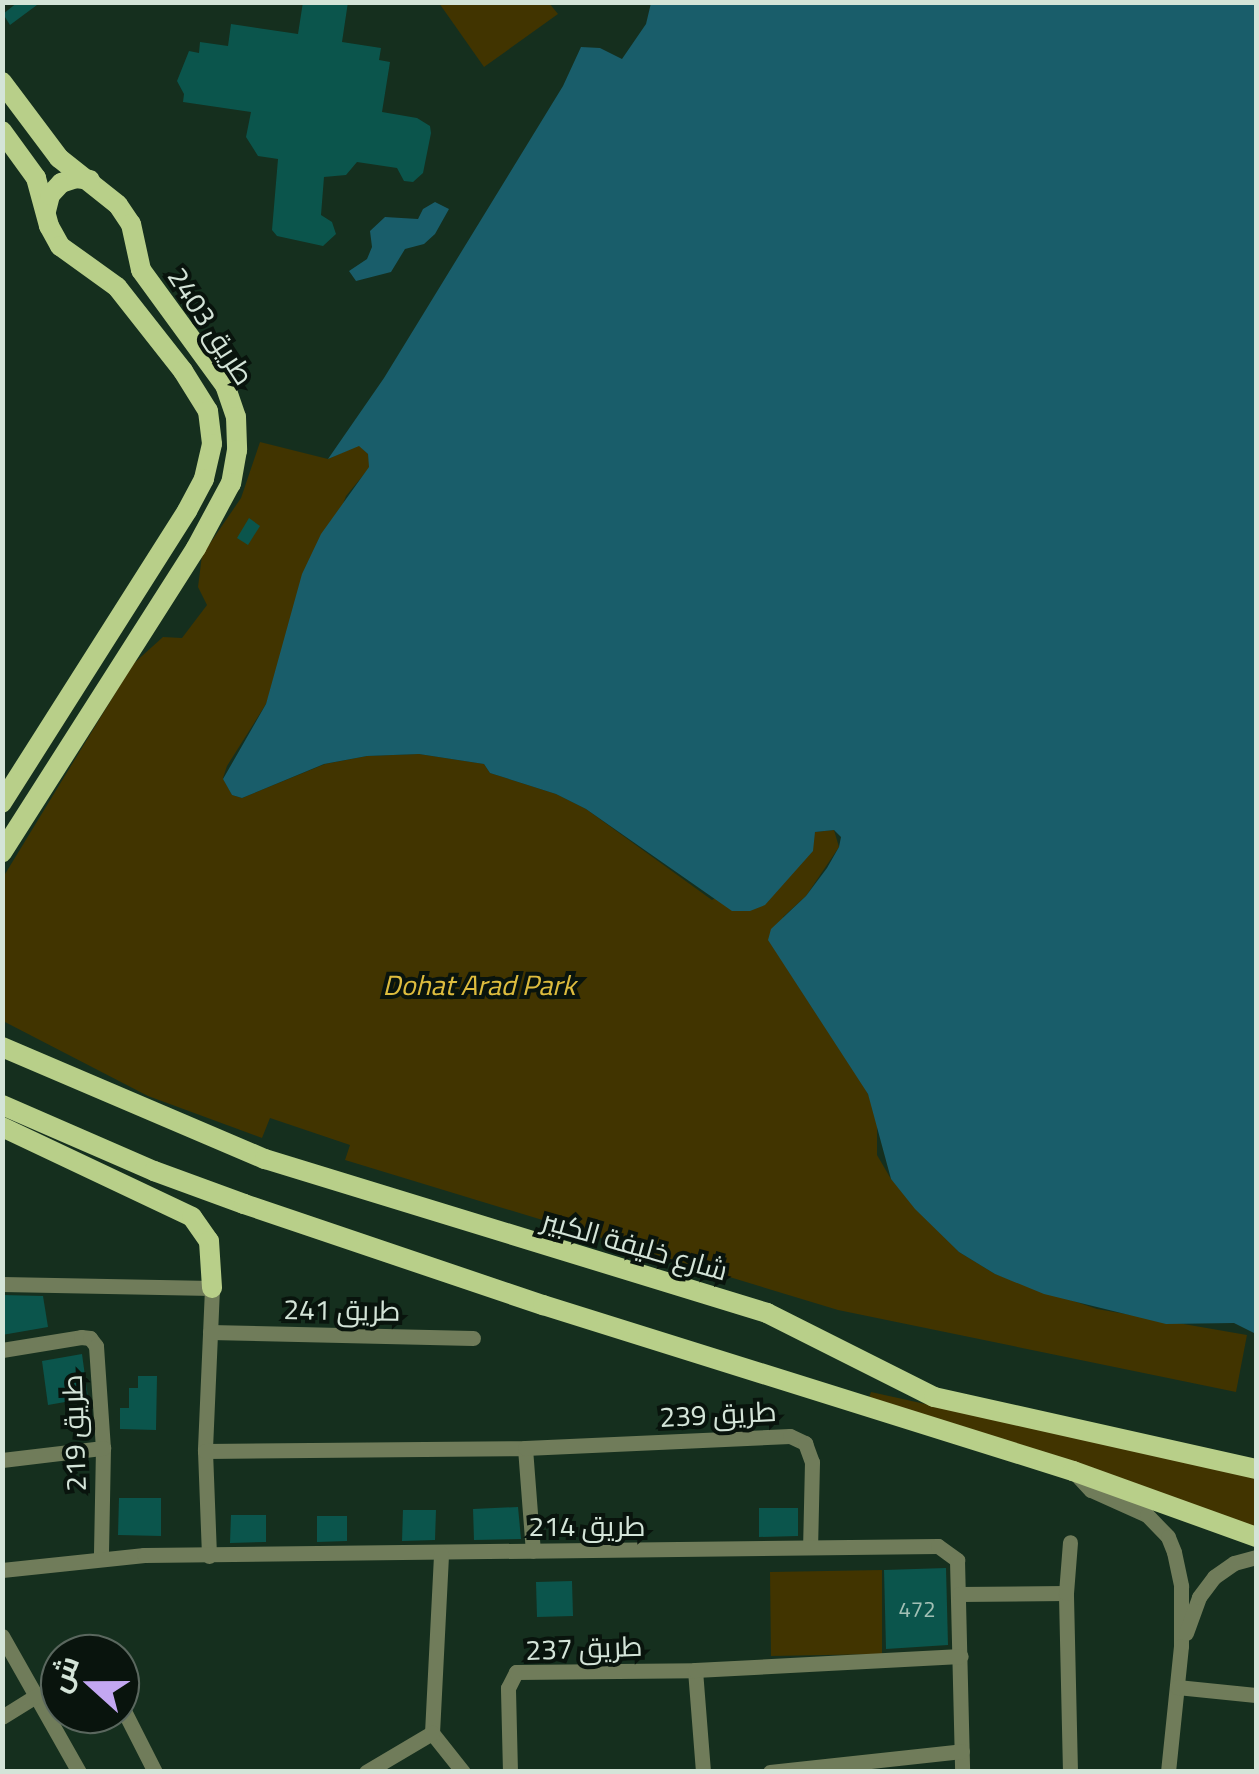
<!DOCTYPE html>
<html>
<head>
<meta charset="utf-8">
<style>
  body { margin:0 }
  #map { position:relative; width:1259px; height:1774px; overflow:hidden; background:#152f1e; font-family:Georgia,Cairo,serif }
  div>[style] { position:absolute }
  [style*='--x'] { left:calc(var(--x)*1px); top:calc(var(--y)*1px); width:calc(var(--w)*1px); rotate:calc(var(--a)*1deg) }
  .green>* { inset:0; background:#413400 }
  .water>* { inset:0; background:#195d6a }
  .building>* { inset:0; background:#0b554c }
  .minor>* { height:15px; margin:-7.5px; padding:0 7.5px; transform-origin:7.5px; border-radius:7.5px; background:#707c5a }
  .major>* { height:20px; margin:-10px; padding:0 10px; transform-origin:10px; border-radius:10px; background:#b8cf89 }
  span { translate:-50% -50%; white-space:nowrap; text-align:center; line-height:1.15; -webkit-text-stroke:8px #09140d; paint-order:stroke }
  .number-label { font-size:22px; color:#a2c0b5 }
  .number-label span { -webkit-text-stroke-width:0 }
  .street-label { font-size:28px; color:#d4e4d8 }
  .park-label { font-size:28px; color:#ddbc3e; font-style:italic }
  .frame { position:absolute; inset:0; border:5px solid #d4e4d8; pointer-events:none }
  .north { position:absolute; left:40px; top:1634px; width:100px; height:100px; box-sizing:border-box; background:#09140d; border:2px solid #5a675e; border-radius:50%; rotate:291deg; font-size:28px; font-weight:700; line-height:40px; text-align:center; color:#d4e4d8 }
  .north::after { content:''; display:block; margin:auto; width:35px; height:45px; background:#c3a7f2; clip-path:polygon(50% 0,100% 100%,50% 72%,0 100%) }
</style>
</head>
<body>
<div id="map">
  <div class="green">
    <div style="clip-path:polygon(439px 3px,549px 3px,558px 14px,484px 67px)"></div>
    <div style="clip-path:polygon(260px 442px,328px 459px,359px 445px,368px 454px,370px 467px,346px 496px,266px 704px,227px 766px,223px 778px,232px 795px,242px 798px,325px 764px,367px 756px,419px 754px,484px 764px,490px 773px,556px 794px,586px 809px,712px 900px,811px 841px,815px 832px,834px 830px,839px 847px,806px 896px,783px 917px,877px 1113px,877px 1155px,891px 1179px,959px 1252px,995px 1274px,1097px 1309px,1247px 1335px,1236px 1392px,838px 1310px,345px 1160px,350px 1145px,270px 1118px,262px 1138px,148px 1096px,3px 1021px,2px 879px,133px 664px,163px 637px,182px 638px,207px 605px,198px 587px,202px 555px,241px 498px)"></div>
    <div style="clip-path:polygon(871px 1392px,1256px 1477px,1256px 1527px,869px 1398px)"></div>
    <div style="clip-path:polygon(882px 1570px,882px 1654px,771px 1656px,770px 1572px)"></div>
  </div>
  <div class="water">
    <div style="clip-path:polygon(651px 3px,1256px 3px,1256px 1334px,1234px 1323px,1166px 1324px,1044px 1294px,995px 1274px,959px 1252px,915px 1209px,891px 1179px,868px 1094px,768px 940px,771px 929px,806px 896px,827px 868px,839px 847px,841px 837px,834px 830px,815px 832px,813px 851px,765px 905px,750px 911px,732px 911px,586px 809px,556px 794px,490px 773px,484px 764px,419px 754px,367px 756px,324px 764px,242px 798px,232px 795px,223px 779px,266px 704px,302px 574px,321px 534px,369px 467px,368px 454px,359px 446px,328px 459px,384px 378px,563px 86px,581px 47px,600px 48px,622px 59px,646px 24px)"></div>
    <div style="clip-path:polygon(435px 202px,449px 209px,435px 234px,424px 244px,405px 249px,391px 272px,356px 281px,349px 271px,367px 259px,372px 247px,370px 231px,385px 217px,418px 219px,423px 209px)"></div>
  </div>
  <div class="building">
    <div style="clip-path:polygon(18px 2px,41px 2px,10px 25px,3px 14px)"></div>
    <div style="clip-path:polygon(303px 2px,348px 2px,342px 42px,381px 48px,379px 60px,390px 62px,382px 112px,417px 118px,430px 126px,431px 133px,423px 173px,413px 182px,404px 181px,397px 168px,357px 162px,346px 175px,324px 177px,321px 215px,332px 222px,336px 234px,323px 246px,277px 236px,272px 230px,278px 159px,258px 156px,246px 137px,251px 112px,183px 102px,184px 94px,177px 81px,189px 51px,199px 53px,200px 42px,228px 46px,231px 24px,298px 34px)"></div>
    <div style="clip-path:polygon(249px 518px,260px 526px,248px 545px,237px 538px)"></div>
    <div style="clip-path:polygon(2px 1295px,43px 1296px,48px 1327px,2px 1335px)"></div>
    <div style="clip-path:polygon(82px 1354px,88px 1398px,48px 1405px,42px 1361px)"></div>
    <div style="clip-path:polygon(138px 1376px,157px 1376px,156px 1430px,120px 1429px,120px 1408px,129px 1408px,129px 1388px,138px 1388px)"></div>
    <div style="clip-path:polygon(119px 1498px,161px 1498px,161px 1536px,118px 1535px)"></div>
    <div style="clip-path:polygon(518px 1507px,521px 1539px,474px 1540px,473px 1509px)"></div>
    <div style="clip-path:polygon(759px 1508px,798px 1508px,798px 1536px,759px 1537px)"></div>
    <div style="clip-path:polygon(403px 1510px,436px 1510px,435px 1540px,402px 1541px)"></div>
    <div style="clip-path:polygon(231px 1515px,266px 1515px,266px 1542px,230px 1543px)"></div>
    <div style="clip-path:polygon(317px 1516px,347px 1516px,347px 1541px,317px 1542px)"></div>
    <div style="clip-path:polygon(946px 1568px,948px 1645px,886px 1649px,884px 1570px)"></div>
    <div style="clip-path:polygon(572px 1581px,573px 1616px,537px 1617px,536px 1582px)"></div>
  </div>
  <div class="minor">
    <div style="--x:2;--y:1284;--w:210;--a:1.1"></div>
    <div style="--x:212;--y:1288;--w:163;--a:92.5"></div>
    <div style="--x:205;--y:1451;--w:105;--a:87.8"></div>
    <div style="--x:210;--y:1332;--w:263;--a:1.3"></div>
    <div style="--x:2;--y:1350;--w:80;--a:-9.3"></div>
    <div style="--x:81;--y:1337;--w:9;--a:6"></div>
    <div style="--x:90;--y:1338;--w:10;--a:53"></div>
    <div style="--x:96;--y:1346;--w:102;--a:86.1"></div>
    <div style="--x:103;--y:1448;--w:109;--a:91.1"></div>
    <div style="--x:525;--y:1448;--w:103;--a:85.6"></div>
    <div style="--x:205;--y:1451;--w:320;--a:-0.5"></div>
    <div style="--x:525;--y:1448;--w:265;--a:-2.6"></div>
    <div style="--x:790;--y:1436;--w:17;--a:25"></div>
    <div style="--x:805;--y:1443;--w:20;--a:70"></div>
    <div style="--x:812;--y:1462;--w:85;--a:91.3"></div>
    <div style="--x:2;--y:1460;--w:102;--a:-6.8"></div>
    <div style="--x:1073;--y:1471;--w:26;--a:47"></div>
    <div style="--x:1091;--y:1490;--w:61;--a:24.1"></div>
    <div style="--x:1147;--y:1515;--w:30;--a:46"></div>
    <div style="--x:1168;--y:1537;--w:16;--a:68"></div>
    <div style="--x:1174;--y:1552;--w:35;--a:78"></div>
    <div style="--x:1181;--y:1586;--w:60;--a:90"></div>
    <div style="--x:1181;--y:1646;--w:127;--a:95.9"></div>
    <div style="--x:2;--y:1570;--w:143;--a:-6"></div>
    <div style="--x:144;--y:1555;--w:794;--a:-0.65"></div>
    <div style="--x:938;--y:1546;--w:24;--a:36"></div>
    <div style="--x:957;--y:1560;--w:212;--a:88.6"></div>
    <div style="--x:959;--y:1594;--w:107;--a:-0.5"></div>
    <div style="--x:1186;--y:1633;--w:38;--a:-70"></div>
    <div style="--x:1199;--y:1597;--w:25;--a:-53"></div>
    <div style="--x:1214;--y:1577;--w:24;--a:-35"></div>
    <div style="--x:1234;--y:1563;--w:23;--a:-15"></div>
    <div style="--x:2;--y:1636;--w:156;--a:60.5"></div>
    <div style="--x:695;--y:1670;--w:102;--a:85.5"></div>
    <div style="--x:1177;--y:1687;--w:79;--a:5.8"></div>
    <div style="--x:120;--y:1703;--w:77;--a:63.1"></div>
    <div style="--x:2;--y:1717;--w:40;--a:-32"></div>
    <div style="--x:432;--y:1733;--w:180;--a:-87.1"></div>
    <div style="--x:432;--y:1733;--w:50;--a:51.5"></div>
    <div style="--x:366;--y:1772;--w:77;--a:-30.6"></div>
    <div style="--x:510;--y:1772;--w:84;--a:-91.4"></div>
    <div style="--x:508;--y:1688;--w:18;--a:-63"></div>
    <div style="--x:516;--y:1672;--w:179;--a:-0.6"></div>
    <div style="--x:695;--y:1670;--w:266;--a:-3"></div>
    <div style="--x:770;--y:1772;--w:193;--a:-6.2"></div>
    <div style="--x:1070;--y:1772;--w:179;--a:-91.3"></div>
    <div style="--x:1066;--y:1593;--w:51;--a:-85.5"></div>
  </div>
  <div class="major">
    <div style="--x:2;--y:82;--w:95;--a:53.1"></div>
    <div style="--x:59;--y:158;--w:75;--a:38.5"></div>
    <div style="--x:118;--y:205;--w:23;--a:56"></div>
    <div style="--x:131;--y:224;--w:47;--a:77.7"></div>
    <div style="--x:141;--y:270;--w:142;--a:53.9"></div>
    <div style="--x:225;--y:385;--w:34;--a:71"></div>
    <div style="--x:236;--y:417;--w:33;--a:88"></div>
    <div style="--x:237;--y:450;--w:34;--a:100"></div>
    <div style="--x:231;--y:483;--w:74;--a:118.3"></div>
    <div style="--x:196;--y:548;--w:361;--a:122.5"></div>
    <div style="--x:2;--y:131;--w:58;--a:54.1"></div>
    <div style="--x:36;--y:178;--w:50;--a:74.8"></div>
    <div style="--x:49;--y:226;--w:23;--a:61"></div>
    <div style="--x:60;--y:246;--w:70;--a:35.7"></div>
    <div style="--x:117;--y:287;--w:107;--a:51.8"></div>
    <div style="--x:183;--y:371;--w:47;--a:58"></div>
    <div style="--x:208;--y:411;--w:33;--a:83"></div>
    <div style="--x:212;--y:444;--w:36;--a:103"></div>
    <div style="--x:204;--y:479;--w:36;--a:118"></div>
    <div style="--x:187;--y:511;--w:346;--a:122.4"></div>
    <div style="--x:46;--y:211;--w:16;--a:-76"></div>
    <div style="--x:50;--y:195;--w:16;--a:-47"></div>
    <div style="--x:61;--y:183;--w:16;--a:-18"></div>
    <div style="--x:76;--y:178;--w:14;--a:8"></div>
    <div style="--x:2;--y:1047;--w:286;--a:23.1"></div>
    <div style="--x:265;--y:1159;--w:525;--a:17.05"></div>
    <div style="--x:767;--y:1313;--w:187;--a:26.7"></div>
    <div style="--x:934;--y:1397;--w:330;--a:12.6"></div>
    <div style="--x:2;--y:1105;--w:166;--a:23.5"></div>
    <div style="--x:154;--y:1171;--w:96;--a:20.1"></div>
    <div style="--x:244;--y:1204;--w:316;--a:18.7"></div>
    <div style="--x:543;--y:1305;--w:555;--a:17.39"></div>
    <div style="--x:1073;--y:1471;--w:195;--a:19.8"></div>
    <div style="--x:2;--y:1127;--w:210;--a:25.3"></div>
    <div style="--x:192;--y:1217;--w:29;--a:55"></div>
    <div style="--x:209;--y:1241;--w:47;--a:86.3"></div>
  </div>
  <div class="number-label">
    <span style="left:917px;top:1610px">472</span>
  </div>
  <div class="street-label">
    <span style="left:211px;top:326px;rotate:57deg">طريق 2403</span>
    <span style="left:635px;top:1245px;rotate:16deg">شارع خليفة الكبير</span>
    <span style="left:342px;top:1310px;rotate:1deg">طريق 241</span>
    <span style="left:718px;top:1414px;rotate:-3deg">طريق 239</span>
    <span style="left:74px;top:1433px;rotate:-92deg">طريق 219</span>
    <span style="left:587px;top:1526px">طريق 214</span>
    <span style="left:584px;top:1648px;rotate:-2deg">طريق 237</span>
  </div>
  <div class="park-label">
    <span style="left:479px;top:985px">Dohat Arad Park</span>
  </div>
  <div class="frame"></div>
  <div class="north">ش</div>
</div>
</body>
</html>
